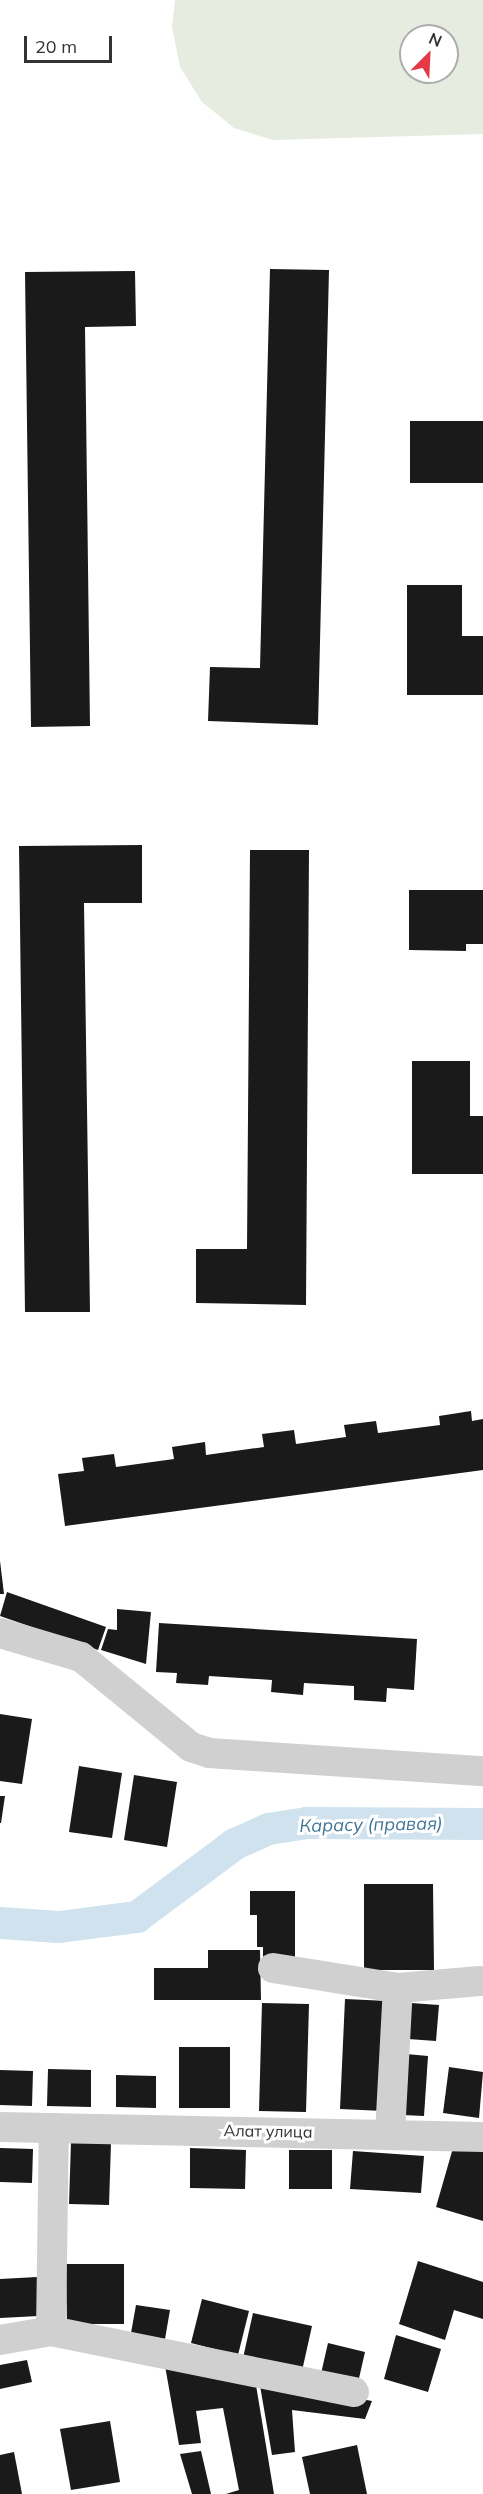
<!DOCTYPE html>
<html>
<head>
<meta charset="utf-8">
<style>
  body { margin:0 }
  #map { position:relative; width:483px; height:2494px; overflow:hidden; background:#fff; font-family:Mulish,sans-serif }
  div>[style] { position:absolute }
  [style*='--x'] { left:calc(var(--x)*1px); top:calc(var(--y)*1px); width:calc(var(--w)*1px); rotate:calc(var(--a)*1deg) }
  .green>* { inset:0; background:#e6ecdf }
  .canal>* { height:32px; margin:-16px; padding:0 16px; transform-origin:16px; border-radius:16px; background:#cfe2ee }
  .building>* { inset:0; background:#1a1a1a }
  .street>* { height:30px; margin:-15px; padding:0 15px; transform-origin:15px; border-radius:15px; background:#d0d0d0 }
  span { translate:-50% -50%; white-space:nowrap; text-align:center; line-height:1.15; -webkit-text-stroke:6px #fff; paint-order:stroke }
  .street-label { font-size:16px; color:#333 }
  .water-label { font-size:18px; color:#3f7597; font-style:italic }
  .north { position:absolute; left:399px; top:24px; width:60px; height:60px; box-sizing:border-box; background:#fff; border:2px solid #adadad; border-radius:50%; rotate:24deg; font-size:16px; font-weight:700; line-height:24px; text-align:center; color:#333 }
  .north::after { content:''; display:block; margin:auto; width:21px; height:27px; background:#e63946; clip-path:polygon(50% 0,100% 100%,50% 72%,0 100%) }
  .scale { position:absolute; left:24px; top:36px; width:88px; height:27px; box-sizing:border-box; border:3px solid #333; border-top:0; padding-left:8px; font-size:18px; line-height:21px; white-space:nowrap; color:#333; -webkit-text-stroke:4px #fff; paint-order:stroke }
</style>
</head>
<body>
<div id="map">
  <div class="green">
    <div style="clip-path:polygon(evenodd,175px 0,483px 0,483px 134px,273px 140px,234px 128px,202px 102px,180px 67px,172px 27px,175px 0,411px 36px,447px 36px,447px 72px,411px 72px,411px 36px)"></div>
  </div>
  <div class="canal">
    <div style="--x:0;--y:1923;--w:59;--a:3.9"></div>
    <div style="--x:59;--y:1927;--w:79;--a:-7.3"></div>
    <div style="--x:137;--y:1917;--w:122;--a:-36.7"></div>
    <div style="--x:235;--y:1844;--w:37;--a:-24"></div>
    <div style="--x:269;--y:1829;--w:37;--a:-9"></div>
    <div style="--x:306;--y:1823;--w:177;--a:0.3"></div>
  </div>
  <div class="building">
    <div style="clip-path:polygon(270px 269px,329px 270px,318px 725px,208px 721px,210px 667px,260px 668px)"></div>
    <div style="clip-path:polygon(135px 271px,136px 326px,85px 327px,90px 726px,31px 727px,25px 272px)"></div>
    <div style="clip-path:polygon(410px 421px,483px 421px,483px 483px,410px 483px)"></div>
    <div style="clip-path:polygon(407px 585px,462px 585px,462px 636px,483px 636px,483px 695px,407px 695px)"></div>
    <div style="clip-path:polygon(142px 845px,142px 903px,84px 903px,90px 1312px,25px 1312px,19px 846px)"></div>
    <div style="clip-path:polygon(250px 850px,309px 850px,306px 1305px,196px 1303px,196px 1249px,247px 1249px)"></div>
    <div style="clip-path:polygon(409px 890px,483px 890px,483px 944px,466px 944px,466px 951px,409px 950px)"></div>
    <div style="clip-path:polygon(412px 1061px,470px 1061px,470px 1116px,483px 1116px,483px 1174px,412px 1174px)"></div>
    <div style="clip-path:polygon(471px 1411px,472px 1421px,483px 1419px,483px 1470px,65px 1526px,58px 1474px,84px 1471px,82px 1458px,114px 1454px,116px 1467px,174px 1459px,172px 1447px,205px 1442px,206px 1455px,264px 1447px,262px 1434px,294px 1430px,296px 1444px,346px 1437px,344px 1425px,376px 1421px,378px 1433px,440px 1425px,439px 1416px)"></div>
    <div style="clip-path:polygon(0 1561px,4px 1594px,0 1594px)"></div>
    <div style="clip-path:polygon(7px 1592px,106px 1627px,98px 1650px,0 1616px)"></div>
    <div style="clip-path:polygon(117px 1609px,151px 1612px,146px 1664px,101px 1650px,108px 1629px,117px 1630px)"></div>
    <div style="clip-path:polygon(159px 1623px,417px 1639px,414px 1690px,387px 1688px,386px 1702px,354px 1700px,354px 1686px,304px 1683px,303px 1695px,271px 1692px,272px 1680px,209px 1676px,208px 1685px,176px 1683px,177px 1673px,156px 1672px)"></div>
    <div style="clip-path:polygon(0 1714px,32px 1719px,22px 1784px,0 1781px)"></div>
    <div style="clip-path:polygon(79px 1766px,122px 1773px,112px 1838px,69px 1832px)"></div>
    <div style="clip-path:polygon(134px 1775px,177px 1782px,167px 1847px,124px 1840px)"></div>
    <div style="clip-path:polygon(0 1796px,5px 1796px,1px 1823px,0 1823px)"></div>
    <div style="clip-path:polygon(364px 1884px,433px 1884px,434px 1970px,364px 1970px)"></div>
    <div style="clip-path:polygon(250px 1891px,295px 1891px,295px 1961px,263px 1961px,263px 1947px,257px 1947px,257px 1915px,250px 1915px)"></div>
    <div style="clip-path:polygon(208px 1950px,260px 1950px,261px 2000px,154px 2000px,154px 1968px,208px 1968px)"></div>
    <div style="clip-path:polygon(345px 1999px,388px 2001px,383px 2111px,340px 2109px)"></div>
    <div style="clip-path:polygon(262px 2003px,309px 2004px,306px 2112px,259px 2111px)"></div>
    <div style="clip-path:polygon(411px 2003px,439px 2005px,436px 2041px,408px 2039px)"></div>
    <div style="clip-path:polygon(179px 2047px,230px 2047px,230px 2108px,179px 2108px)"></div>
    <div style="clip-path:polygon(406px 2054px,428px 2056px,424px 2116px,403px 2115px)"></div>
    <div style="clip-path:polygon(449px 2067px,483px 2072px,479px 2118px,443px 2113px)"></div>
    <div style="clip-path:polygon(48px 2069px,91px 2070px,91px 2107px,47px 2106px)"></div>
    <div style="clip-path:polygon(0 2070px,33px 2071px,32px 2106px,0 2105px)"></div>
    <div style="clip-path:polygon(116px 2075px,156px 2076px,156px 2108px,116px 2107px)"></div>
    <div style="clip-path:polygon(455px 2141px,483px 2149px,483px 2221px,436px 2207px)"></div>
    <div style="clip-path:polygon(71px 2142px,111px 2143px,109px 2205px,69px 2204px)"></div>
    <div style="clip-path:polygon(0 2148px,33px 2149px,32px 2183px,0 2182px)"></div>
    <div style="clip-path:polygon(190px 2148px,246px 2150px,245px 2189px,190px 2188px)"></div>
    <div style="clip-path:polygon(289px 2150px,332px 2150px,332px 2189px,289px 2189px)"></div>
    <div style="clip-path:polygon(353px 2151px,424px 2156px,421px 2193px,350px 2189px)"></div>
    <div style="clip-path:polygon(418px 2261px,483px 2282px,483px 2319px,454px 2310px,445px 2340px,399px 2324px)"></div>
    <div style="clip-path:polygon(66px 2264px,124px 2264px,124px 2324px,67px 2324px)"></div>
    <div style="clip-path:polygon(37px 2277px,39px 2316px,0 2318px,0 2279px)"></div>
    <div style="clip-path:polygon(202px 2299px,249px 2311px,238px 2355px,191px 2343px)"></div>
    <div style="clip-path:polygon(136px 2305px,170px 2310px,165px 2339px,131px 2333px)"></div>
    <div style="clip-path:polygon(253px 2313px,312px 2326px,302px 2371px,243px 2358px)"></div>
    <div style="clip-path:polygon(396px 2335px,441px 2349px,428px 2392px,384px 2379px)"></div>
    <div style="clip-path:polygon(328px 2343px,365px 2352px,357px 2387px,320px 2378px)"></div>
    <div style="clip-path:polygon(27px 2360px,32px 2382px,0 2389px,0 2365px)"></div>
    <div style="clip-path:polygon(164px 2360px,255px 2379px,274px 2494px,226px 2494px,239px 2490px,223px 2408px,196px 2411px,201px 2443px,179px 2445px)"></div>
    <div style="clip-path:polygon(259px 2380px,372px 2401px,365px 2419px,292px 2410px,295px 2452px,272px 2455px)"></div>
    <div style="clip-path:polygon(110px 2421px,120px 2482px,71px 2490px,60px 2429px)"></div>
    <div style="clip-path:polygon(357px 2445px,367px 2494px,310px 2494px,302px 2457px)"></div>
    <div style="clip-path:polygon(201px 2451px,211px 2494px,192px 2494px,180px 2454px)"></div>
    <div style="clip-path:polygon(14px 2452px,22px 2494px,0 2494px,0 2455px)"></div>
  </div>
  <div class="street">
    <div style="--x:0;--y:1633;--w:84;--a:16.5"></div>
    <div style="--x:81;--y:1657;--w:142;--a:39.3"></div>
    <div style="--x:191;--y:1747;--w:19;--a:18"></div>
    <div style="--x:209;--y:1753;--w:275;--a:3.8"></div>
    <div style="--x:273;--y:1968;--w:127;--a:9.1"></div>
    <div style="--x:398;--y:1988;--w:82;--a:-4.9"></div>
    <div style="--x:0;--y:2127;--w:483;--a:1.2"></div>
    <div style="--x:390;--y:2134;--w:146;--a:-86.9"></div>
    <div style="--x:51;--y:2331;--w:203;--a:-89.2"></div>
    <div style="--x:0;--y:2340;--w:52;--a:-10"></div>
    <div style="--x:51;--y:2331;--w:309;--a:11.4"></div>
  </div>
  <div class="street-label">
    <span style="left:268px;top:2131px;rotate:1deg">Алат улица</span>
  </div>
  <div class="water-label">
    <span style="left:371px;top:1825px;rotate:-1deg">Карасу (правая)</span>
  </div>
  <div class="north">N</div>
  <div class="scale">20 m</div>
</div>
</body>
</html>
